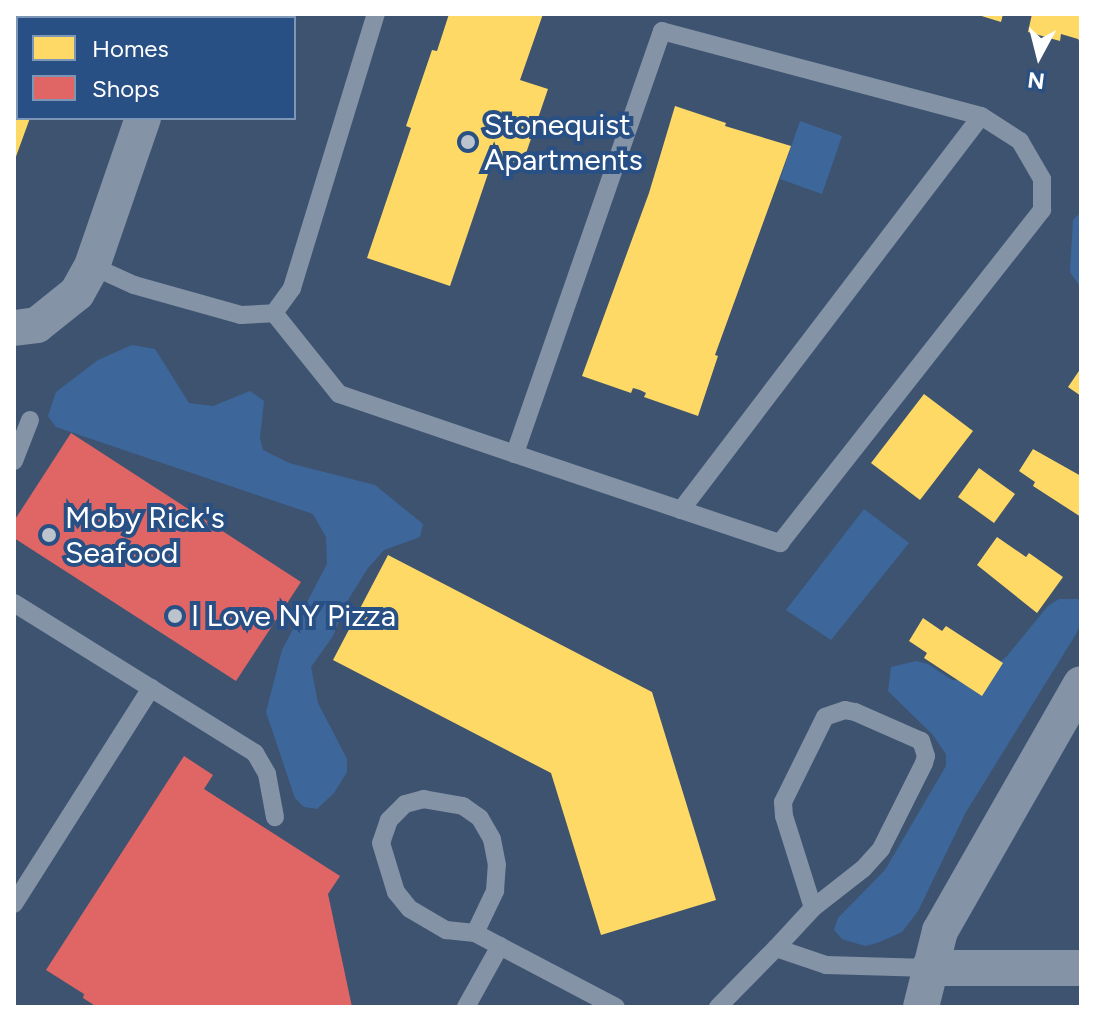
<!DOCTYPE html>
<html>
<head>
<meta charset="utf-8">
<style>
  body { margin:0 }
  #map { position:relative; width:1095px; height:1021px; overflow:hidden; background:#3d5370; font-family:Figtree,sans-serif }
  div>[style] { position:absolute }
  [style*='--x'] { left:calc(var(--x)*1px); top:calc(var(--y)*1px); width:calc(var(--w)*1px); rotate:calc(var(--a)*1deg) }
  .green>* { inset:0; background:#3d679b }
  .homes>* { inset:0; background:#ffd966 }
  .shops>* { inset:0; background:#e06666 }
  .service>* { height:18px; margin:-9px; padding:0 9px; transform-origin:9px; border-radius:9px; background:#8493a6 }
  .minor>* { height:36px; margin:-18px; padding:0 18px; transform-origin:18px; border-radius:18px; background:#8493a6 }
  .dots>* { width:22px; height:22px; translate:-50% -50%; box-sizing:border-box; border:4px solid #285085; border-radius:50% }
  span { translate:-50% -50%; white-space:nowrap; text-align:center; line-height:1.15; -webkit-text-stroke:8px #285085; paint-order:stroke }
  .poi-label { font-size:30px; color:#fff }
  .left { translate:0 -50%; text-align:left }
  .frame { position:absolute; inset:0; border:16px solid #fff; pointer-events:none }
  .legend { position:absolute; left:16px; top:16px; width:280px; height:104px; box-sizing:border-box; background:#285085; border:2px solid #7e96b6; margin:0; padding:10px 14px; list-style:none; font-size:24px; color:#fff }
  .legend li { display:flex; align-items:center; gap:16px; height:40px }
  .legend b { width:40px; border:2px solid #7e96b6 }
  .north { position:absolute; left:999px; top:16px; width:80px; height:80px; -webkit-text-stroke:6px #285085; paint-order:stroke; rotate:187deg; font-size:22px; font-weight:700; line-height:32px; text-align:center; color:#fff }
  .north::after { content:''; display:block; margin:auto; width:28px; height:36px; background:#fff; clip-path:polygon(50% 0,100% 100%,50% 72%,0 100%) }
</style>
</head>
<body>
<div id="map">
  <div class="green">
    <div style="clip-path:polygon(800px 121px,842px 136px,822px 194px,780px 179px)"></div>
    <div style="clip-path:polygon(1081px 212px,1081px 288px,1070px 272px,1073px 220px)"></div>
    <div style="clip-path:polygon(132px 345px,155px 349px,189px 403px,213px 406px,250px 391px,264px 401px,260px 438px,263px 450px,289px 463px,375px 485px,423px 524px,420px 537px,384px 550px,368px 568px,348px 600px,333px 636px,311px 667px,318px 703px,347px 759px,347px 772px,334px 793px,317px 809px,304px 807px,295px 798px,266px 712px,282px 650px,327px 564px,326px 537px,313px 514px,56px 427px,48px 416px,56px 392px,98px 360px)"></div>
    <div style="clip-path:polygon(864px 509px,909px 543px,831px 640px,786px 610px)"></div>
    <div style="clip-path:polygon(1059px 599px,1078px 599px,1081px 602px,1081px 623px,1076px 634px,966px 812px,918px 911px,902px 932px,877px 943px,865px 946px,842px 939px,834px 930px,838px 918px,885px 870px,946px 766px,946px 754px,932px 734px,888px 691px,891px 667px,916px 661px,928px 664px,952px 680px,978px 681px,1007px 656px,1048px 606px)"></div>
  </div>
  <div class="homes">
    <div style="clip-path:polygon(14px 14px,53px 18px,18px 18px,18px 118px,30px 118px,14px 162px)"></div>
    <div style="clip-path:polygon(449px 14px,543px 14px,520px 80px,548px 89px,522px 165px,494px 156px,450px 286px,367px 258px,411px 128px,406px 126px,432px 50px,437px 51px)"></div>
    <div style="clip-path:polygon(975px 14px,1003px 14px,1001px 22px)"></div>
    <div style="clip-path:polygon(1032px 14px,1081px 14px,1081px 44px,1078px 39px,1061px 34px,1060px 41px,1028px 32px)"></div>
    <div style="clip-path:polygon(675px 106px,726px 123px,725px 126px,791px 146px,715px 355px,718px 356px,698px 416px,644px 397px,646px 393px,640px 390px,633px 388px,631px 393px,582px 376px,649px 193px)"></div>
    <div style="clip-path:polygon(1081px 368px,1081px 396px,1068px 387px)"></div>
    <div style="clip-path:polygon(924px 394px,973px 431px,920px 500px,871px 463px)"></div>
    <div style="clip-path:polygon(1033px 449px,1081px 476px,1081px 517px,1033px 486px,1035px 482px,1019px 471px)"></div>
    <div style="clip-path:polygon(979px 468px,1015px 494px,994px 523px,958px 497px)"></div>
    <div style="clip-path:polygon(997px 537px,1026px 557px,1029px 553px,1063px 577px,1037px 613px,977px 565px)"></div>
    <div style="clip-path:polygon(388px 555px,652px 692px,716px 900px,601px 935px,551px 773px,333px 660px)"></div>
    <div style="clip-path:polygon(923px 618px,942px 631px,946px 626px,1003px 663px,982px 696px,924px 658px,927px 653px,909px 641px)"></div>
  </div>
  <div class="shops">
    <div style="clip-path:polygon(71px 433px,301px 582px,236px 681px,14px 538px,14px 521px)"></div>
    <div style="clip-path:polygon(184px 756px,213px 775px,204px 789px,340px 876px,328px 894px,352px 1007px,97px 1007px,83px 998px,84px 994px,46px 970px)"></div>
  </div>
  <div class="service">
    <div style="--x:92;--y:266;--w:46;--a:24.3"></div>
    <div style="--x:134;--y:285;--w:111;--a:15.7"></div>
    <div style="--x:241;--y:315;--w:33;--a:-3"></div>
    <div style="--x:274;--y:313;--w:31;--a:-54"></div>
    <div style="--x:292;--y:288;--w:287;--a:-73"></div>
    <div style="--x:274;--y:313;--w:104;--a:51.3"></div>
    <div style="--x:339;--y:394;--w:186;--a:18.8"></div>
    <div style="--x:515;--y:454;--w:280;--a:18.6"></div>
    <div style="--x:780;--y:543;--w:424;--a:-51.8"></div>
    <div style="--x:1042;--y:210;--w:31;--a:-90"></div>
    <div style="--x:1042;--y:179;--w:44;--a:-120.1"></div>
    <div style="--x:1020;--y:141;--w:46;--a:-147.3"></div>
    <div style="--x:981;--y:116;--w:330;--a:-165.1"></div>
    <div style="--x:662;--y:31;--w:448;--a:109.2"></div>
    <div style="--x:14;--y:461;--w:44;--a:-68.7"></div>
    <div style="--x:681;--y:510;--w:495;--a:-52.7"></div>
    <div style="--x:14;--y:603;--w:284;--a:31.9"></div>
    <div style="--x:255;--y:753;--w:24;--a:60"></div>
    <div style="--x:267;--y:774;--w:44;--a:79.5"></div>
    <div style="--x:14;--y:904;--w:256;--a:-57.6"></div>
    <div style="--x:475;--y:933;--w:47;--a:-64.5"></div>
    <div style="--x:495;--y:891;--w:26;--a:-86"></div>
    <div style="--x:497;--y:865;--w:26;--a:-101"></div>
    <div style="--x:492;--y:839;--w:24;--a:-120"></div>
    <div style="--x:480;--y:818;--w:21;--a:-145"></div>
    <div style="--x:463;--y:806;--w:40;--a:-170"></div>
    <div style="--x:424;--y:799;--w:20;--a:165"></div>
    <div style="--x:405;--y:804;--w:23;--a:135"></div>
    <div style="--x:389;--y:820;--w:24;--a:109"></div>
    <div style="--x:381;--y:843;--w:51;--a:73"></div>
    <div style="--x:396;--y:892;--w:22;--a:51"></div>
    <div style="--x:410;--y:909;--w:42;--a:30.3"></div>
    <div style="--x:446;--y:930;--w:29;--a:6"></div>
    <div style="--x:475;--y:933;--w:159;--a:27.7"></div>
    <div style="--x:776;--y:948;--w:54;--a:-47.2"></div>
    <div style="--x:813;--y:908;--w:63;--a:-38"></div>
    <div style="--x:863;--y:869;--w:27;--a:-48"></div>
    <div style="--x:881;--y:849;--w:96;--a:-63.4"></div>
    <div style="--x:924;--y:763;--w:7;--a:-74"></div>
    <div style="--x:926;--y:756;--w:16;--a:-108"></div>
    <div style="--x:921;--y:741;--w:72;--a:-156.3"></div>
    <div style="--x:855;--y:712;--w:10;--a:-169"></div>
    <div style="--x:845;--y:710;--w:21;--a:161"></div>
    <div style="--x:825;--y:717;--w:95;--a:116.3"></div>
    <div style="--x:783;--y:802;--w:14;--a:86"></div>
    <div style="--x:784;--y:816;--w:96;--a:72.5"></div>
    <div style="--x:466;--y:1007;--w:70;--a:-60.9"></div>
    <div style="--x:718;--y:1007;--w:83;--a:-45.5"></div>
    <div style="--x:776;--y:948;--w:53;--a:18.8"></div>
    <div style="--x:826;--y:965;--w:103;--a:1.7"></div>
  </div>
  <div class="minor">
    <div style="--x:177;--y:18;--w:4;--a:-63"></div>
    <div style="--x:14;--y:328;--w:23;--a:-7"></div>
    <div style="--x:37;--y:325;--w:51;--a:-38.7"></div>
    <div style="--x:77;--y:293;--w:31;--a:-61"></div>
    <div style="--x:92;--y:266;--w:157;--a:-71"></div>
    <div style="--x:929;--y:968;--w:152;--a:0"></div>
    <div style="--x:921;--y:1007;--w:78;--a:-76"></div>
    <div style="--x:940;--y:931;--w:284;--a:-60.3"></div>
  </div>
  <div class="dots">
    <div style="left:468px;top:142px;background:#bbc3cd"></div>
    <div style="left:49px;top:535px;background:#bbc3cd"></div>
    <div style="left:175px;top:616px;background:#bbc3cd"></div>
  </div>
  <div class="poi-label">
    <span class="left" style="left:484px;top:142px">Stonequist<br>Apartments</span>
    <span class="left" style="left:65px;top:535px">Moby Rick's<br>Seafood</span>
    <span class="left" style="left:191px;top:616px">I Love NY Pizza</span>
  </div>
  <div class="frame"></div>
  <ul class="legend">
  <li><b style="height:22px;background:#ffd966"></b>Homes</li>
  <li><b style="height:22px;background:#e06666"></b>Shops</li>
  </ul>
  <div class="north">N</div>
</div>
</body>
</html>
